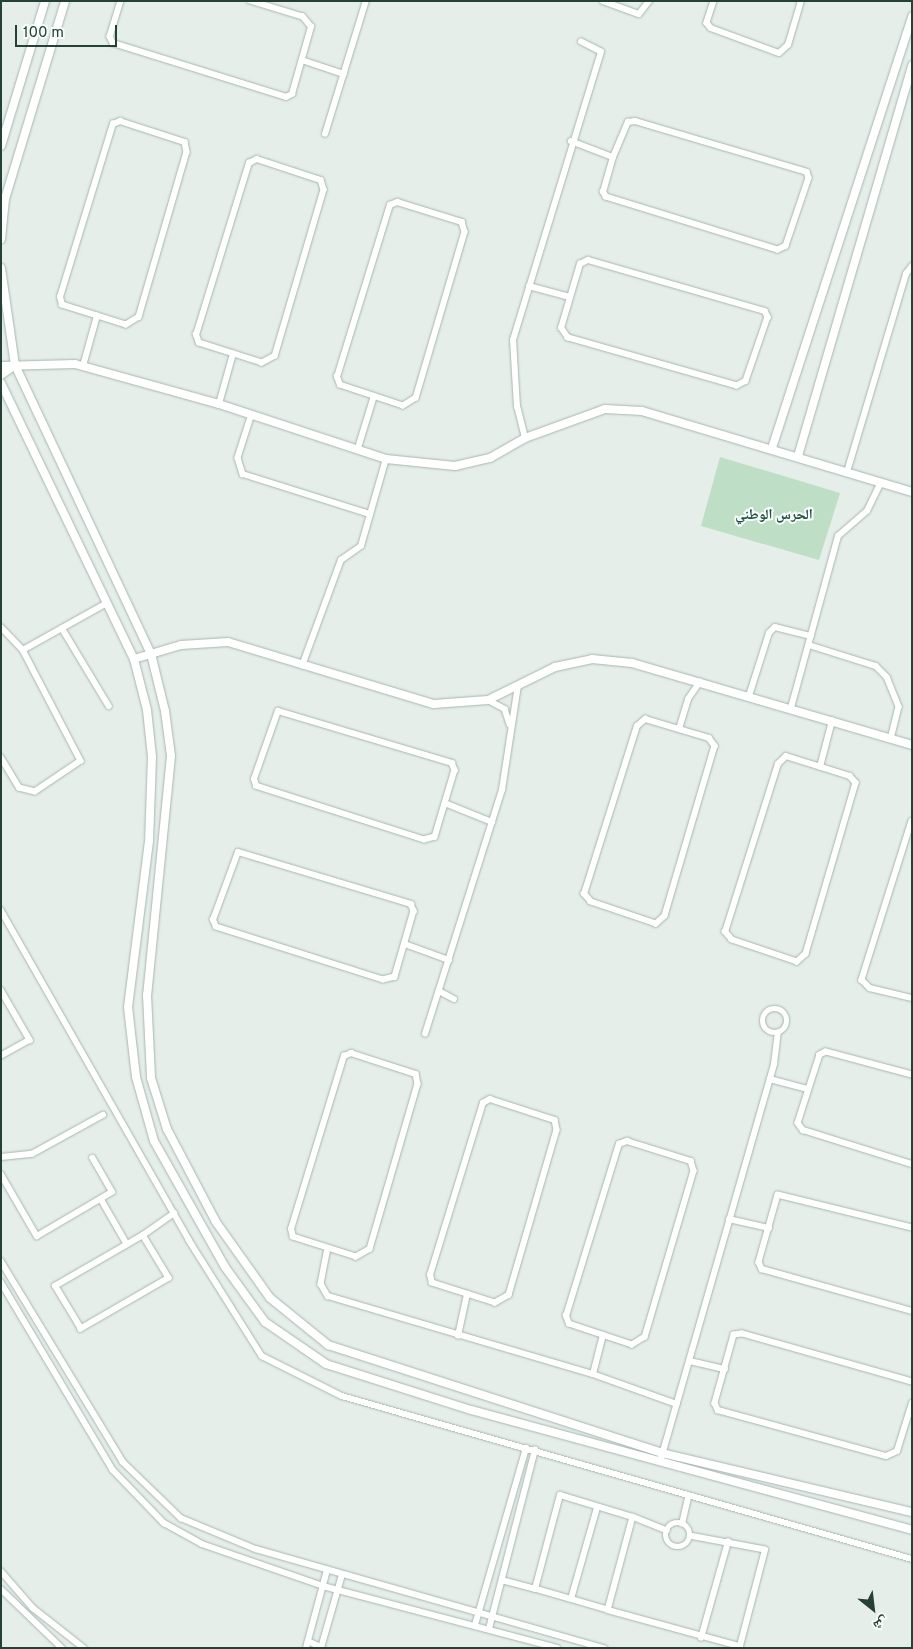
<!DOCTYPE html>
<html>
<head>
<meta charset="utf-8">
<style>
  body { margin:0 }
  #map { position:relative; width:913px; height:1649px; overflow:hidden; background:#e5eee9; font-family:Overpass,"Noto Naskh Arabic",sans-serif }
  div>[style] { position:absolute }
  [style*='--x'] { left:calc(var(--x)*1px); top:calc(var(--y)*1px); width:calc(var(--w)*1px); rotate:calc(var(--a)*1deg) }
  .green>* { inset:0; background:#bedec5 }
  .roads { filter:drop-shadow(0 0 1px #a7b6b0) drop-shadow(0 0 1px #a7b6b0) }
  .street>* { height:5.5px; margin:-2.75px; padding:0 2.75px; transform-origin:2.75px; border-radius:2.75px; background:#fff }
  .street>.ring { margin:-2.75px; padding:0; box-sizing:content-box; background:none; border:5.5px solid #fff; border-radius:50% }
  .secondary>* { height:8px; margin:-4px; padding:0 4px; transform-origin:4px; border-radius:4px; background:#fff }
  span { translate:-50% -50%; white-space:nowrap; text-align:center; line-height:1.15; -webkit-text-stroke:4px #f6faf8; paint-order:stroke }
  .neighbourhood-label { font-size:14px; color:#205243; font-weight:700 }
  .frame { position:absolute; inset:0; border:2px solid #244037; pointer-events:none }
  .north { position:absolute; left:848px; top:1584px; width:50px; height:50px; -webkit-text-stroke:4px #f6faf8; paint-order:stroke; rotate:151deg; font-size:14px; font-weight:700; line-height:20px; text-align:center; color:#244037 }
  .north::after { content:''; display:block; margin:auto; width:18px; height:22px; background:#244037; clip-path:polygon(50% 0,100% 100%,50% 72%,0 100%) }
  .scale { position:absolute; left:15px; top:25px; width:102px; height:22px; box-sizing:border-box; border:2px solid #244037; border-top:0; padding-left:6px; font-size:15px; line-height:18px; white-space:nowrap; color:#244037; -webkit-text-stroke:4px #f6faf8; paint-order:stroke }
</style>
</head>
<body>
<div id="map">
  <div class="green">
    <div style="clip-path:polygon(720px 457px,840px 493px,819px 560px,701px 526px)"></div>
  </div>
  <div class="roads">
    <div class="street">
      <div style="--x:121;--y:1;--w:37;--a:107"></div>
      <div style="--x:110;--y:36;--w:8;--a:67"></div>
      <div style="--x:113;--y:43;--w:181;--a:17.3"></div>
      <div style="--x:286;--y:97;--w:7;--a:-27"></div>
      <div style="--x:292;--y:94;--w:70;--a:-74.2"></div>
      <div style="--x:311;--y:27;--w:13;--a:-129"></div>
      <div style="--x:303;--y:17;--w:55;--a:-163.2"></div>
      <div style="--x:603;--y:1;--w:38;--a:20"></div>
      <div style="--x:639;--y:14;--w:16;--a:-52"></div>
      <div style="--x:714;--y:1;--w:23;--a:108"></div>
      <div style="--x:707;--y:23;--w:6;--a:51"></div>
      <div style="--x:711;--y:28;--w:72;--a:20.2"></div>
      <div style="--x:779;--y:53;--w:12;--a:-42"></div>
      <div style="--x:788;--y:45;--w:46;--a:-73.5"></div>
      <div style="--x:302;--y:60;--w:44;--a:18.4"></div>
      <div style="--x:120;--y:121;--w:68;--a:17.9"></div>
      <div style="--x:185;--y:142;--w:10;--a:79"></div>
      <div style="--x:187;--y:152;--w:172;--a:106.2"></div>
      <div style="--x:139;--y:317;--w:15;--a:148"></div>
      <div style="--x:126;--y:325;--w:67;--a:-162.6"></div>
      <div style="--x:62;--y:305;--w:8;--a:-104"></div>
      <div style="--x:60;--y:297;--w:181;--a:-73"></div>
      <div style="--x:113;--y:124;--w:8;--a:-23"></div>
      <div style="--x:635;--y:121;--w:179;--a:16.5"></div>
      <div style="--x:807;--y:172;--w:6;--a:72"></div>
      <div style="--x:809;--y:178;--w:72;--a:108.7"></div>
      <div style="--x:786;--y:246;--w:9;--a:153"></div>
      <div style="--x:778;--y:250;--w:180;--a:-162.9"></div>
      <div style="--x:606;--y:197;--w:6;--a:-121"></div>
      <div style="--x:603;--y:192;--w:36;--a:-74"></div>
      <div style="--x:613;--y:157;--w:38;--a:-67"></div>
      <div style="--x:628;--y:122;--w:7;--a:-8"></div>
      <div style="--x:325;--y:134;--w:139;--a:-72.9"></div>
      <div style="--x:571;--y:141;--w:45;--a:20.9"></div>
      <div style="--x:257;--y:159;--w:67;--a:18.2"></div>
      <div style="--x:321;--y:180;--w:10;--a:73"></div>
      <div style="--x:324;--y:190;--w:173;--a:106.4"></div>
      <div style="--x:275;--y:356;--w:15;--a:152"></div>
      <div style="--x:262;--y:363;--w:66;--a:-162.4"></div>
      <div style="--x:199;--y:343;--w:9;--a:-111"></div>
      <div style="--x:196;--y:335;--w:180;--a:-72.9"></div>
      <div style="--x:249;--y:163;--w:9;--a:-27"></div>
      <div style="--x:397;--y:202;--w:68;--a:17.1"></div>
      <div style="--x:462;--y:222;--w:10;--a:73"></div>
      <div style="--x:465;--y:232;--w:173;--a:106.4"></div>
      <div style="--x:416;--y:398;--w:15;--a:148"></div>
      <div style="--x:403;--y:406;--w:66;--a:-161.6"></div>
      <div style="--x:340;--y:385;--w:9;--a:-111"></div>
      <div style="--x:337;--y:377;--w:180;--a:-72.9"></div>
      <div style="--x:390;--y:205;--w:8;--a:-23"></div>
      <div style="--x:588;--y:260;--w:184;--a:16.1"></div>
      <div style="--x:765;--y:311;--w:7;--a:63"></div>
      <div style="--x:768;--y:317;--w:68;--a:109"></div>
      <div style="--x:746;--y:381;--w:10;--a:151"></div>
      <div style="--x:737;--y:386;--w:176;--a:-164.1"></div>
      <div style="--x:568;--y:338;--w:12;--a:-125"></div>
      <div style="--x:561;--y:328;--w:67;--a:-73.5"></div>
      <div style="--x:580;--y:264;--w:9;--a:-27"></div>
      <div style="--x:529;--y:286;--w:42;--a:15"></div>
      <div style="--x:83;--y:366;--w:52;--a:-74.4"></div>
      <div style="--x:219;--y:404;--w:52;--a:-74.4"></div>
      <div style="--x:252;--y:414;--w:46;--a:107.7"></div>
      <div style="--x:238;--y:458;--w:17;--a:73"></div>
      <div style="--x:243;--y:474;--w:133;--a:17.5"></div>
      <div style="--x:525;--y:438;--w:32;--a:-104"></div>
      <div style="--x:517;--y:407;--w:67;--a:-93.4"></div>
      <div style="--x:513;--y:340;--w:301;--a:-73"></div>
      <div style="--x:601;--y:52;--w:22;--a:-153"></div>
      <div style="--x:358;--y:448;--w:54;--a:-72.9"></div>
      <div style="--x:847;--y:472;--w:207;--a:-73.4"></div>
      <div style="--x:906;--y:274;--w:10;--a:-53"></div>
      <div style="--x:1;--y:627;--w:32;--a:46"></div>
      <div style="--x:23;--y:650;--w:125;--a:62.4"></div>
      <div style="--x:81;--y:761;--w:55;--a:146"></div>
      <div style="--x:35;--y:792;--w:16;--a:-166"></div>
      <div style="--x:19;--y:788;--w:35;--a:-121"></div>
      <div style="--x:62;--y:628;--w:91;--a:58.9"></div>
      <div style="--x:809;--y:645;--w:70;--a:17.4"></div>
      <div style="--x:876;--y:666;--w:16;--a:45"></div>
      <div style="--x:887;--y:677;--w:32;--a:68"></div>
      <div style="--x:899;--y:707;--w:33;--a:104"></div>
      <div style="--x:23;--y:650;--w:96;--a:-29.2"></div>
      <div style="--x:302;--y:666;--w:113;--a:-69.8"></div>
      <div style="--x:341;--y:560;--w:24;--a:-35"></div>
      <div style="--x:361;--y:546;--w:91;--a:-74"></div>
      <div style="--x:749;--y:696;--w:66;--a:-72.4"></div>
      <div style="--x:769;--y:633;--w:8;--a:-45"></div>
      <div style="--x:775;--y:627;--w:37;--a:14"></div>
      <div style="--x:488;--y:700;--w:19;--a:28"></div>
      <div style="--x:505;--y:709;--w:16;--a:72"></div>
      <div style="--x:791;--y:708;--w:178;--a:-74.7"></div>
      <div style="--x:838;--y:536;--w:38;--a:-41"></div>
      <div style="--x:867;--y:511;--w:32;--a:-64"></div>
      <div style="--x:278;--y:711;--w:182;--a:16.6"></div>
      <div style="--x:452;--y:763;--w:8;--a:67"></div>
      <div style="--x:455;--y:770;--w:70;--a:106.6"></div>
      <div style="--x:435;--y:837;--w:11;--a:165"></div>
      <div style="--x:424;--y:840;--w:176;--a:-162.2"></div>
      <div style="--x:256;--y:786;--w:7;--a:-106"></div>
      <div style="--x:254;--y:779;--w:72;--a:-70.6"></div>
      <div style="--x:645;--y:719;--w:67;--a:16.5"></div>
      <div style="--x:709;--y:738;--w:10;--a:53"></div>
      <div style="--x:715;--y:746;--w:177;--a:106.4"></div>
      <div style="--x:665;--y:916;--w:12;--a:138"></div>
      <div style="--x:656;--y:924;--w:69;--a:-161.3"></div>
      <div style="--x:591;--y:902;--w:11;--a:-131"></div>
      <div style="--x:584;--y:894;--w:176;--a:-72.5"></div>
      <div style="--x:637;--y:726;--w:11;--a:-41"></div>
      <div style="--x:679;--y:729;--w:31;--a:-73"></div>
      <div style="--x:688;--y:699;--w:21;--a:-55"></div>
      <div style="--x:786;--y:756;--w:67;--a:17.4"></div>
      <div style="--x:850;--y:776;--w:9;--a:49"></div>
      <div style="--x:856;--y:783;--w:178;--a:106.3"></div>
      <div style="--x:806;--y:954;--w:12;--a:138"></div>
      <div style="--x:797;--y:962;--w:69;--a:-161.3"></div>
      <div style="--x:732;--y:940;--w:11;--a:-131"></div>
      <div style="--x:725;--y:932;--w:176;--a:-72.5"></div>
      <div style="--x:778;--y:764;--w:11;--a:-45"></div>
      <div style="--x:820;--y:767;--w:48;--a:-75.4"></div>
      <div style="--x:445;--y:803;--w:51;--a:22"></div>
      <div style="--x:912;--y:821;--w:167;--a:107.5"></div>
      <div style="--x:862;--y:980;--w:11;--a:45"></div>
      <div style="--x:870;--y:988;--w:43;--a:13.4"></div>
      <div style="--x:238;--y:852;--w:181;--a:16.7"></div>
      <div style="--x:411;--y:904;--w:8;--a:67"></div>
      <div style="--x:414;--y:911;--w:69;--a:106.1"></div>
      <div style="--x:395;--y:977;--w:12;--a:166"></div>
      <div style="--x:383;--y:980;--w:175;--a:-162.4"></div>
      <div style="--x:216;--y:927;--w:8;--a:-113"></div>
      <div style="--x:213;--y:920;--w:72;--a:-69.8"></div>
      <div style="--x:1;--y:910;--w:380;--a:60.3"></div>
      <div style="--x:189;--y:1240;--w:137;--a:57.8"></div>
      <div style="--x:262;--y:1356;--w:89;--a:26.6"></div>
      <div style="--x:342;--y:1396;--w:593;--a:15.96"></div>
      <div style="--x:405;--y:944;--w:47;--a:20"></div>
      <div style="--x:1;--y:990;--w:58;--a:59.9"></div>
      <div style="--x:30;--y:1040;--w:33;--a:151"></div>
      <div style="--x:439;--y:991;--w:17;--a:28"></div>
      <div class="ring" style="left:763px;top:1009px;width:18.5px;height:18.5px"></div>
      <div style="--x:425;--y:1034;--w:256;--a:-72.5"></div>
      <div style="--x:502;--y:790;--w:105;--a:-81.3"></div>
      <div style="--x:351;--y:1053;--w:68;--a:17.9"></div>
      <div style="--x:416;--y:1074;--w:10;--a:79"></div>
      <div style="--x:418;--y:1084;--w:172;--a:106.2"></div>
      <div style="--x:370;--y:1249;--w:16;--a:150"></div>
      <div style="--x:356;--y:1257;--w:66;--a:-162.4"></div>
      <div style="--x:293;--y:1237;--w:8;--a:-104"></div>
      <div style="--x:291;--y:1229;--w:181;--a:-73"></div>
      <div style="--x:344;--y:1056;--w:8;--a:-23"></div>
      <div style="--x:912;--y:1075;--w:89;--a:-165"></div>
      <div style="--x:826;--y:1052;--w:7;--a:153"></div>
      <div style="--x:820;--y:1055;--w:71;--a:107.9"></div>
      <div style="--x:798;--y:1123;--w:9;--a:54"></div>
      <div style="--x:803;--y:1130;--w:114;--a:17.3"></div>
      <div style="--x:770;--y:1079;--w:39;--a:15"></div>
      <div style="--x:490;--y:1099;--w:68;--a:17.9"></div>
      <div style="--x:555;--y:1120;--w:10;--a:79"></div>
      <div style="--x:557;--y:1130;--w:172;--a:106.2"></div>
      <div style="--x:509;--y:1295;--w:16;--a:150"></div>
      <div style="--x:495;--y:1303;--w:66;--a:-162.4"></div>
      <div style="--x:432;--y:1283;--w:8;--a:-104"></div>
      <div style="--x:430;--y:1275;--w:180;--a:-72.9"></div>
      <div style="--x:483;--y:1103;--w:8;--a:-30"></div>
      <div style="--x:627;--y:1141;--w:67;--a:17.4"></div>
      <div style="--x:691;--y:1161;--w:10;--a:73"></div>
      <div style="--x:694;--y:1171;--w:173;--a:106.4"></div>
      <div style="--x:645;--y:1337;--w:15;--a:148"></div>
      <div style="--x:632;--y:1345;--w:66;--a:-161.6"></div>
      <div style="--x:569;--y:1324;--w:9;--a:-111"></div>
      <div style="--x:566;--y:1316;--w:180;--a:-72.9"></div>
      <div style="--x:619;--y:1144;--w:9;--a:-21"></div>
      <div style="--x:1;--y:1157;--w:31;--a:-6"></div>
      <div style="--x:32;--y:1154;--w:81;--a:-28.8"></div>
      <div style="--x:1;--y:1174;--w:72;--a:59.9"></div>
      <div style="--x:37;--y:1236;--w:87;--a:-30.4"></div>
      <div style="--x:112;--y:1192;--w:39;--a:-120"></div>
      <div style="--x:101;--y:1199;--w:52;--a:60"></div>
      <div style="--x:729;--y:1219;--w:41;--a:12.7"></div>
      <div style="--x:912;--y:1228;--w:138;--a:-166.2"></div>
      <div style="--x:778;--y:1195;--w:70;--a:105.8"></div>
      <div style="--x:759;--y:1262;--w:8;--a:67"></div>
      <div style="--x:762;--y:1269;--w:156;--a:15.6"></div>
      <div style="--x:143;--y:1235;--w:50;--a:58.8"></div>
      <div style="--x:169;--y:1278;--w:102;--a:149.9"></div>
      <div style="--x:81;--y:1329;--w:50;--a:-121.2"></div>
      <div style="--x:55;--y:1286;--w:102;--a:-30.1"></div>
      <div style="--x:143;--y:1235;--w:38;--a:-35"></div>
      <div style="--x:328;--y:1248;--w:37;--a:101"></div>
      <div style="--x:321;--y:1284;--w:14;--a:60"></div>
      <div style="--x:328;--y:1296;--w:276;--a:16.4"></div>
      <div style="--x:593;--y:1374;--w:89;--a:19.7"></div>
      <div style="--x:1;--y:1261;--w:235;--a:58.7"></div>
      <div style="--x:123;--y:1462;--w:81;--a:44"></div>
      <div style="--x:181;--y:1518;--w:81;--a:22.5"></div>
      <div style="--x:256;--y:1549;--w:362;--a:15.9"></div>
      <div style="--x:1;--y:1282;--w:219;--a:59.2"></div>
      <div style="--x:113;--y:1470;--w:74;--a:46.1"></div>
      <div style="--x:164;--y:1523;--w:43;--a:28.9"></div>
      <div style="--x:202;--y:1544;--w:128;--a:19.1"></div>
      <div style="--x:323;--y:1586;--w:242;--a:14.8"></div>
      <div style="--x:458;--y:1336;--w:43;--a:-77.9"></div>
      <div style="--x:690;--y:1361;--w:36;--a:13"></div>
      <div style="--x:593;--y:1374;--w:40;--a:-75.6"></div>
      <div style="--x:912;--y:1382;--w:177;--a:-164.2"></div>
      <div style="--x:742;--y:1334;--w:8;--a:173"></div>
      <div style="--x:734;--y:1335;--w:71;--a:105.6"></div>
      <div style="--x:715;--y:1403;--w:8;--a:67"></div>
      <div style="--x:718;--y:1410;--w:174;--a:15.3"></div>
      <div style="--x:886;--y:1456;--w:12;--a:-24"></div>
      <div style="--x:897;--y:1451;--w:50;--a:-72.6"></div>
      <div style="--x:660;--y:1462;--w:414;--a:-74"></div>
      <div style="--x:774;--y:1064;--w:31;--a:-83"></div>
      <div class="ring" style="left:666px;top:1523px;width:18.5px;height:18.5px"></div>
      <div style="--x:682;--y:1524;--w:27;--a:-77"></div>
      <div style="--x:667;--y:1531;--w:37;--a:-158"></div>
      <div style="--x:633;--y:1517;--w:96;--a:105"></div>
      <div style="--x:608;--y:1610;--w:137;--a:15.3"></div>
      <div style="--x:740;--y:1646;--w:99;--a:-75.4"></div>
      <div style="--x:765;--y:1550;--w:76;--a:-169.4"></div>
      <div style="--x:1;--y:1571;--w:49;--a:49.1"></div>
      <div style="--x:33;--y:1608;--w:65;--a:38.1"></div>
      <div style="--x:502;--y:1580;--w:34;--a:15"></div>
      <div style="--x:1;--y:1589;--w:85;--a:44"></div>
      <div style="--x:571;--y:1599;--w:95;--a:-74.1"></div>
      <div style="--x:608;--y:1610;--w:76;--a:-164"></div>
      <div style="--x:535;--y:1589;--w:97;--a:-75.1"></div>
      <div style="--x:560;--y:1495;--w:76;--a:16.8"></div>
      <div style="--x:475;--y:1625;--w:184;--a:-73.9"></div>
      <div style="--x:489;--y:1629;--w:185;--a:-75.6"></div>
      <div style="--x:701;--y:1638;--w:100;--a:-74.3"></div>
      <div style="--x:308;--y:1641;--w:14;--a:25"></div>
      <div style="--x:306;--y:1648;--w:81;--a:-74.9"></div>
      <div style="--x:321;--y:1648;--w:76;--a:-74"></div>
    </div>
    <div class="secondary">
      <div style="--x:1;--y:146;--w:152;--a:-73.1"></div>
      <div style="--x:1;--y:239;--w:40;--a:-84.3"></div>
      <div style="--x:5;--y:199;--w:207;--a:-73.1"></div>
      <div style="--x:1;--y:268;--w:98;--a:81.8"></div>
      <div style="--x:15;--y:365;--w:319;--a:64.8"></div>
      <div style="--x:151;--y:654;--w:59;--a:76.2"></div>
      <div style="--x:165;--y:711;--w:45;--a:82.4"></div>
      <div style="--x:171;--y:756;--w:240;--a:95.7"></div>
      <div style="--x:147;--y:995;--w:83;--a:87.2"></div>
      <div style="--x:151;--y:1078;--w:53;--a:72.6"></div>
      <div style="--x:167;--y:1129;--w:105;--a:62.2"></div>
      <div style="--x:216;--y:1222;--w:93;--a:54.6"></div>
      <div style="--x:270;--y:1298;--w:75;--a:39"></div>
      <div style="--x:328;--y:1345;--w:351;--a:17.9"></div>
      <div style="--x:662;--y:1453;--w:257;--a:13.3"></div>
      <div style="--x:1;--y:366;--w:74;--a:-1.5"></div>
      <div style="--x:75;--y:364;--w:149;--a:15.5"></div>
      <div style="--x:219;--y:404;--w:176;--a:18.2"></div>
      <div style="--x:386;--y:459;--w:69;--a:5.8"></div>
      <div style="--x:455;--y:466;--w:36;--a:-13"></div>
      <div style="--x:490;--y:458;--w:40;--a:-29.7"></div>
      <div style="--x:525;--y:438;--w:85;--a:-19.9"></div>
      <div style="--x:605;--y:409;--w:37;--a:3"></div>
      <div style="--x:642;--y:411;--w:282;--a:16.7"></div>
      <div style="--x:1;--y:375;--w:16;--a:-35"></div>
      <div style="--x:1;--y:383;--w:306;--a:64.3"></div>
      <div style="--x:134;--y:659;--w:53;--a:75.7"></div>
      <div style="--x:147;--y:710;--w:47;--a:83.9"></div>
      <div style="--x:152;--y:757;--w:84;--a:92"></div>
      <div style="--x:149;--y:841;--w:167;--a:97.2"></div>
      <div style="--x:128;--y:1007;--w:70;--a:83.5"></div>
      <div style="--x:136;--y:1077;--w:66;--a:74.3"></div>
      <div style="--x:154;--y:1141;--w:145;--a:60.6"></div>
      <div style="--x:225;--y:1267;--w:68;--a:54"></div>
      <div style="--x:265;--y:1322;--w:74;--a:34.5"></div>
      <div style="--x:326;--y:1364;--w:152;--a:17.6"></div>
      <div style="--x:471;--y:1410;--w:457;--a:15.2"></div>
      <div style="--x:772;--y:448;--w:454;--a:-72"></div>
      <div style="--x:798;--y:456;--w:407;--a:-73.7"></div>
      <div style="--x:134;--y:659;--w:49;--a:-16.6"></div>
      <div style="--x:181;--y:645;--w:47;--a:-3.7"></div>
      <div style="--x:228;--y:642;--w:215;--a:16.8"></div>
      <div style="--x:434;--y:704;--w:54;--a:-4.2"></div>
      <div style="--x:488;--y:700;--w:75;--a:-26.2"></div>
      <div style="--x:555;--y:667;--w:38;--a:-12"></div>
      <div style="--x:592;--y:659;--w:40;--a:5.7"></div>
      <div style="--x:632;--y:663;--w:292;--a:16.3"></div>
    </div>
  </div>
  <div class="neighbourhood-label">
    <span style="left:774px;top:516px">الحرس الوطني</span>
  </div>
  <div class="frame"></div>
  <div class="north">ش</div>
  <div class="scale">100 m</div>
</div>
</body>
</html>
